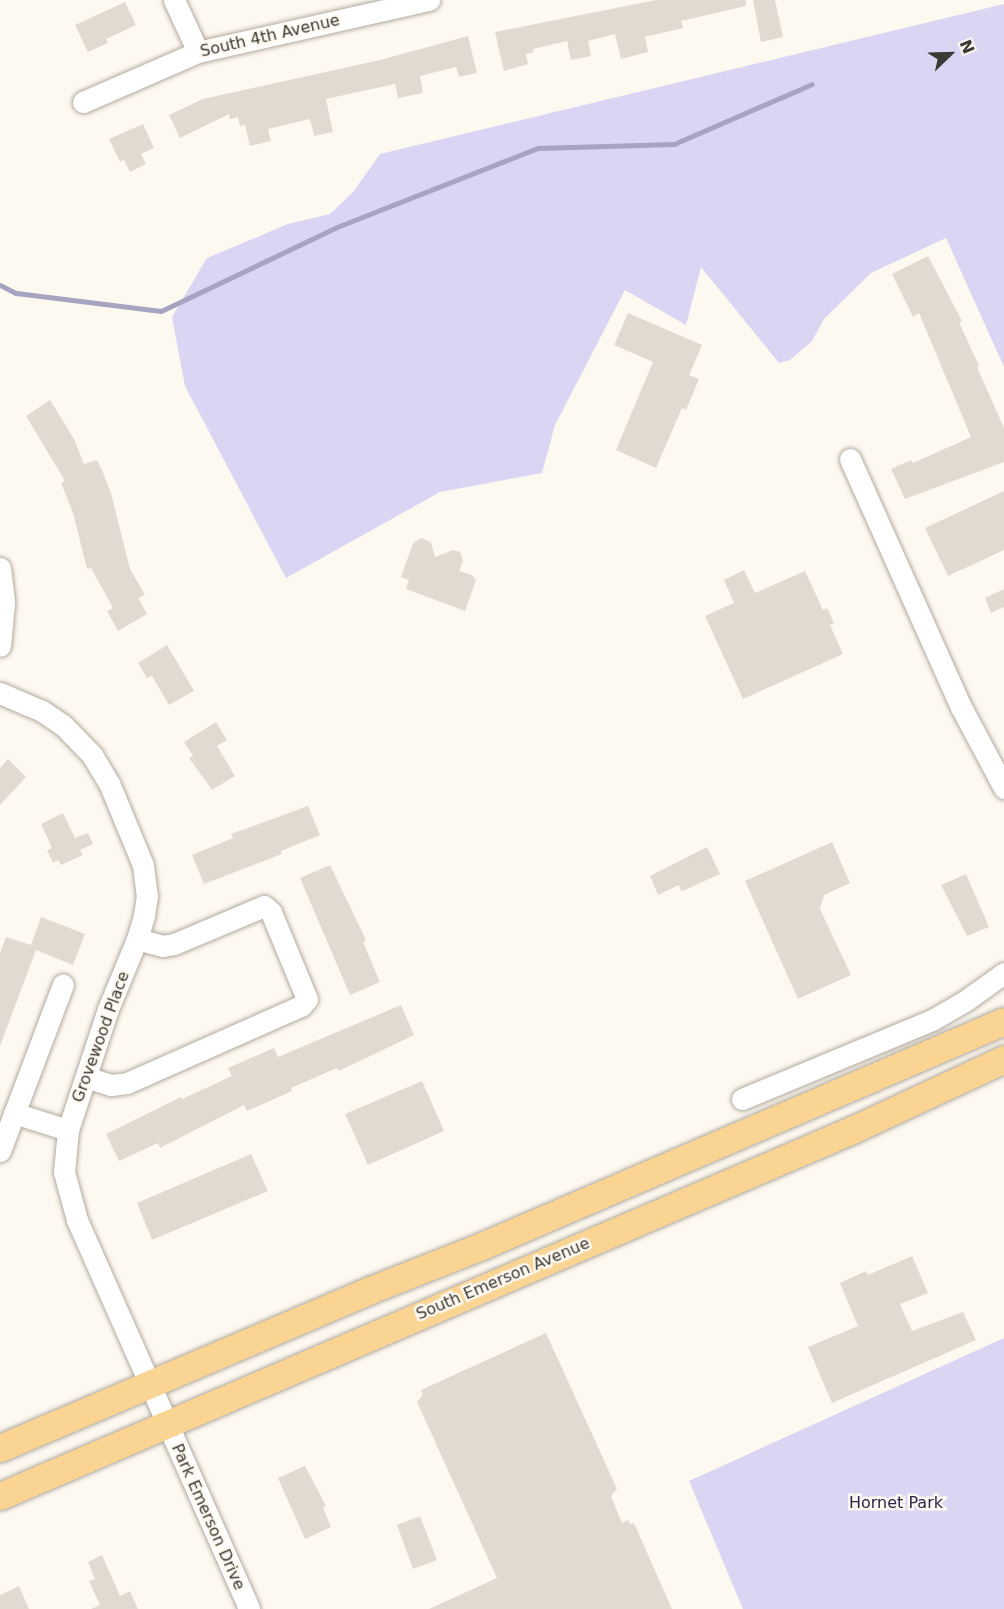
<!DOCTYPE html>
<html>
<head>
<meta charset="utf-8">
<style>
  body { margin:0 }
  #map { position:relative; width:1004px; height:1609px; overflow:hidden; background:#fef9f0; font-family:"DejaVu Sans",sans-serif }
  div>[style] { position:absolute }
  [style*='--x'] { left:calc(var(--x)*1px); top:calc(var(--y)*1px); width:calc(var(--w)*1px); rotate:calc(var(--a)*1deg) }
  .green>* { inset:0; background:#d9d5f3 }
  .stream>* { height:5px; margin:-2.5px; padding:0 2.5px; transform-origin:2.5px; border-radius:2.5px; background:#a7a4c2 }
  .building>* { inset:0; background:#e1dad0 }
  .roads { filter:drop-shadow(0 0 2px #b1aaa0) drop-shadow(0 0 2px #b1aaa0) }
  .minor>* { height:21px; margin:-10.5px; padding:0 10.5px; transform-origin:10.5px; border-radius:10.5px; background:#fff }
  .major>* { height:27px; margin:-13.5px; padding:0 13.5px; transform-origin:13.5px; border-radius:13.5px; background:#f9d493 }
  span { translate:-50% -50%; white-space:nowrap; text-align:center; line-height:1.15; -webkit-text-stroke:5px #fef9f0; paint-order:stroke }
  .street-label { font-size:16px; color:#3b3934 }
  .park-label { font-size:16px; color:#2b234c }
  .north { position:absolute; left:920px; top:24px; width:60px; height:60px; -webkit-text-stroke:4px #fef9f0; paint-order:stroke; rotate:67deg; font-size:16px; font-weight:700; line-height:24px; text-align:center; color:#3b3934 }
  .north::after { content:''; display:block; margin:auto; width:21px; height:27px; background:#3b3934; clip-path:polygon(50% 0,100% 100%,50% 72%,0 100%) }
</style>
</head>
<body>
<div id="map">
  <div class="green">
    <div style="clip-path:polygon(1004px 4px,1004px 367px,946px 238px,871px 273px,824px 319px,812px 341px,790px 360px,779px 363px,701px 267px,686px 325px,625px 290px,555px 425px,542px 473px,440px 492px,286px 578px,185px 386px,172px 317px,207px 258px,288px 224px,330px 214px,353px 192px,380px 154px)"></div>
    <div style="clip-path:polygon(1004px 1338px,1004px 1609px,743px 1609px,689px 1481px)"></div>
  </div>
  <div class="stream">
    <div style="--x:0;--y:285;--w:18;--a:27"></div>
    <div style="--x:16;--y:293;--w:146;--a:7.1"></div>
    <div style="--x:161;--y:311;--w:195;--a:-25.5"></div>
    <div style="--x:337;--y:227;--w:216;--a:-21.5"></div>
    <div style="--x:538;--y:148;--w:136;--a:-1.7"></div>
    <div style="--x:674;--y:144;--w:150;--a:-23.5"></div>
  </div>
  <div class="building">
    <div style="clip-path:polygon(656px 0,746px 0,746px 6px,681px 21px,683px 28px,645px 37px,648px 52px,621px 59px,615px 34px,588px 41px,591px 56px,571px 60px,567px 41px,533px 49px,534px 52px,526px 54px,528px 64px,504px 71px,495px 32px)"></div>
    <div style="clip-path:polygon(753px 0,775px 0,783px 37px,761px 42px)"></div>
    <div style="clip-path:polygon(125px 2px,136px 25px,106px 39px,108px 43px,88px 52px,75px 25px)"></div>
    <div style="clip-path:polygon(468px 36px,477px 73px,459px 77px,456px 67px,420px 76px,423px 93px,398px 98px,395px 84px,326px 99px,333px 132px,314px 136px,310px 119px,268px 129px,271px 141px,250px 146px,245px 125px,240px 126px,238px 117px,230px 119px,229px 114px,180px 138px,169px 115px,203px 99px,380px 60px)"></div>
    <div style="clip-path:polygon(143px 124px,154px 148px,141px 154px,146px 164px,130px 172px,124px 160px,120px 162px,109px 139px)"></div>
    <div style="clip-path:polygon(928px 256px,962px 321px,959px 322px,979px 366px,977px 367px,1004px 428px,1004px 462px,905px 499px,891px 469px,911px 460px,913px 463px,971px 437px,919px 313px,913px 317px,892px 274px)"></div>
    <div style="clip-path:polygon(628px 313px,702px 345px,689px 375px,699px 379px,686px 410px,682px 408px,656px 468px,616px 450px,653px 362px,614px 345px)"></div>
    <div style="clip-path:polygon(50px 400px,74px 439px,84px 464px,97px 460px,101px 468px,111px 493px,130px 569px,145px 595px,138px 598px,147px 614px,118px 631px,107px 611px,113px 608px,91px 568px,87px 569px,73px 513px,61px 483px,65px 481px,26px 416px)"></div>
    <div style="clip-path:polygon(1004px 491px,1004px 550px,948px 576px,925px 528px)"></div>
    <div style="clip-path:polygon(421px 538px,431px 542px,435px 557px,453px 550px,460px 552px,463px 561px,459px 571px,472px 575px,476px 580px,465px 611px,406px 589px,409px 580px,401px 577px,413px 543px)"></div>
    <div style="clip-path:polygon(744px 570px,755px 593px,805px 571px,823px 610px,827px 608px,834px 623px,830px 625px,843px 654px,743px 699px,705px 616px,734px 603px,724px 580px)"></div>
    <div style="clip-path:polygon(1004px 589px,1004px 607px,991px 613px,985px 598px)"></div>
    <div style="clip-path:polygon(167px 645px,194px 691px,169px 705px,152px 676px,147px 678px,138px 663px)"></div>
    <div style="clip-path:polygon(216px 722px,227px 740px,217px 746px,235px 776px,212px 790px,189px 758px,193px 756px,184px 742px)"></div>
    <div style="clip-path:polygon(8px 759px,26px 777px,0 805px,0 768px)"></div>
    <div style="clip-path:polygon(308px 806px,320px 835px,281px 851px,282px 854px,204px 884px,192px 855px,233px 838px,231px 834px)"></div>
    <div style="clip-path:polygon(63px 813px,75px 838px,88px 833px,93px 844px,80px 850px,83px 855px,61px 865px,58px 860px,53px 863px,47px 850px,52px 848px,41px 824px)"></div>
    <div style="clip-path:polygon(832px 842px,850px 883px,824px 895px,820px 909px,851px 975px,798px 999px,745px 881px)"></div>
    <div style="clip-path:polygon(707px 847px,720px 874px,685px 890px,681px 891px,679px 885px,658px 895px,650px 876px)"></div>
    <div style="clip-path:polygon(330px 865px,366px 940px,363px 942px,380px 982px,350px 995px,300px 878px)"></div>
    <div style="clip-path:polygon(966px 874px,989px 927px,967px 936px,941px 885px)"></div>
    <div style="clip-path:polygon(41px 917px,85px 934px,73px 965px,36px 950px,0 1046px,0 953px,6px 937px,31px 945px)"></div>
    <div style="clip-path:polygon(401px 1005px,414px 1035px,339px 1071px,337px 1068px,291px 1088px,292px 1091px,247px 1111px,244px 1105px,160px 1148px,158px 1143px,119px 1161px,106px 1134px,181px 1097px,182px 1099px,232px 1076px,228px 1068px,274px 1048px,278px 1057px)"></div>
    <div style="clip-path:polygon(422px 1081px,444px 1131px,368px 1165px,345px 1114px)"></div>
    <div style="clip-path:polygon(251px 1154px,268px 1191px,152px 1240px,137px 1203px)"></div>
    <div style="clip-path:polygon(912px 1256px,928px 1293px,900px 1304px,912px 1331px,963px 1312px,976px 1340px,832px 1403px,808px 1347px,858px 1326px,840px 1283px,866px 1271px,868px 1275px)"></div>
    <div style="clip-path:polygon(546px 1333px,617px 1489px,611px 1496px,622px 1523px,628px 1520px,630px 1524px,634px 1523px,672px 1609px,429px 1609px,497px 1578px,417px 1402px,423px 1395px,421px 1390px)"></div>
    <div style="clip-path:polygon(305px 1466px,326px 1506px,323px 1508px,331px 1527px,305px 1539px,278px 1478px)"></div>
    <div style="clip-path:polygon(420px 1516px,437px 1560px,413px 1569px,397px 1525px)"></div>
    <div style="clip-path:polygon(102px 1555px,120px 1596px,130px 1591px,138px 1609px,91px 1609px,100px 1605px,89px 1581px,95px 1579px,88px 1562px)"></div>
    <div style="clip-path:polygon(19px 1586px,29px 1609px,0 1609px,0 1595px)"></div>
  </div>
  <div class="roads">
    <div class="minor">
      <div style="--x:174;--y:0;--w:57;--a:65.2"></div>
      <div style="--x:83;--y:102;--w:125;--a:-23.5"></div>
      <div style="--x:198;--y:52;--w:237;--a:-12.7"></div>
      <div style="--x:850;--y:459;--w:272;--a:65.9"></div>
      <div style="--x:961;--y:707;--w:92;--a:62"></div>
      <div style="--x:0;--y:568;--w:35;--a:83"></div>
      <div style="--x:4;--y:603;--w:43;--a:95.3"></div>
      <div style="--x:0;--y:693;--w:46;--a:23.2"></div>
      <div style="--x:42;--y:711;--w:25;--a:34"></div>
      <div style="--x:63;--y:725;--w:42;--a:46"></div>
      <div style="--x:92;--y:755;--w:33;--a:59"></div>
      <div style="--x:109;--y:783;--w:89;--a:67.5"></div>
      <div style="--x:143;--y:865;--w:31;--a:83"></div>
      <div style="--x:147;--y:896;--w:20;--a:99"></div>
      <div style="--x:144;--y:916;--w:24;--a:107"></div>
      <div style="--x:137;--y:939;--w:76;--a:112.5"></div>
      <div style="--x:108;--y:1009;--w:127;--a:108.3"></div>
      <div style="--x:68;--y:1130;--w:42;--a:95.4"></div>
      <div style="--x:64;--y:1172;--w:50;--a:74.8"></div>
      <div style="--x:77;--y:1220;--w:425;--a:66.1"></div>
      <div style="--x:86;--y:1077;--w:26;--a:18"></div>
      <div style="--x:111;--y:1085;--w:16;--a:-7"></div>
      <div style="--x:127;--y:1083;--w:190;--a:-23.9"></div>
      <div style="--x:301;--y:1006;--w:9;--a:-49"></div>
      <div style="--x:307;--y:999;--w:94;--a:-112.5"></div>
      <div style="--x:271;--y:912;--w:9;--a:-139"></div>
      <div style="--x:264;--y:906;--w:98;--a:157.1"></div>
      <div style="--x:174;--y:944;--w:11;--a:170"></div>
      <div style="--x:163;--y:946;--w:27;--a:-165"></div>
      <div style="--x:742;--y:1099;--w:206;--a:-22.6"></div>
      <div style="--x:932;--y:1020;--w:38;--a:-30"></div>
      <div style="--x:965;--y:1001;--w:48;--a:-35.7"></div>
      <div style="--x:14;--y:1113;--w:57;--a:17.5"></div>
      <div style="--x:0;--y:1151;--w:178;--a:-69.3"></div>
    </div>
    <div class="major">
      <div style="--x:0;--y:1448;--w:402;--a:-23.1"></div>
      <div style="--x:370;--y:1290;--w:123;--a:-21.5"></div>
      <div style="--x:484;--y:1245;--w:566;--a:-23.3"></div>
      <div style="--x:0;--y:1496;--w:927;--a:-23.25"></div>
      <div style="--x:852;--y:1130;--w:168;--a:-25"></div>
    </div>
  </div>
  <div class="street-label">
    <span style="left:270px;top:36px;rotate:-13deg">South 4th Avenue</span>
    <span style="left:101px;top:1037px;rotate:-70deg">Grovewood Place</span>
    <span style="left:503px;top:1279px;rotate:-23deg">South Emerson Avenue</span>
    <span style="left:208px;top:1517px;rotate:66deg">Park Emerson Drive</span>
  </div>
  <div class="park-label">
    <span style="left:896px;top:1503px">Hornet Park</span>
  </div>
  <div class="north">N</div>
</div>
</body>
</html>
